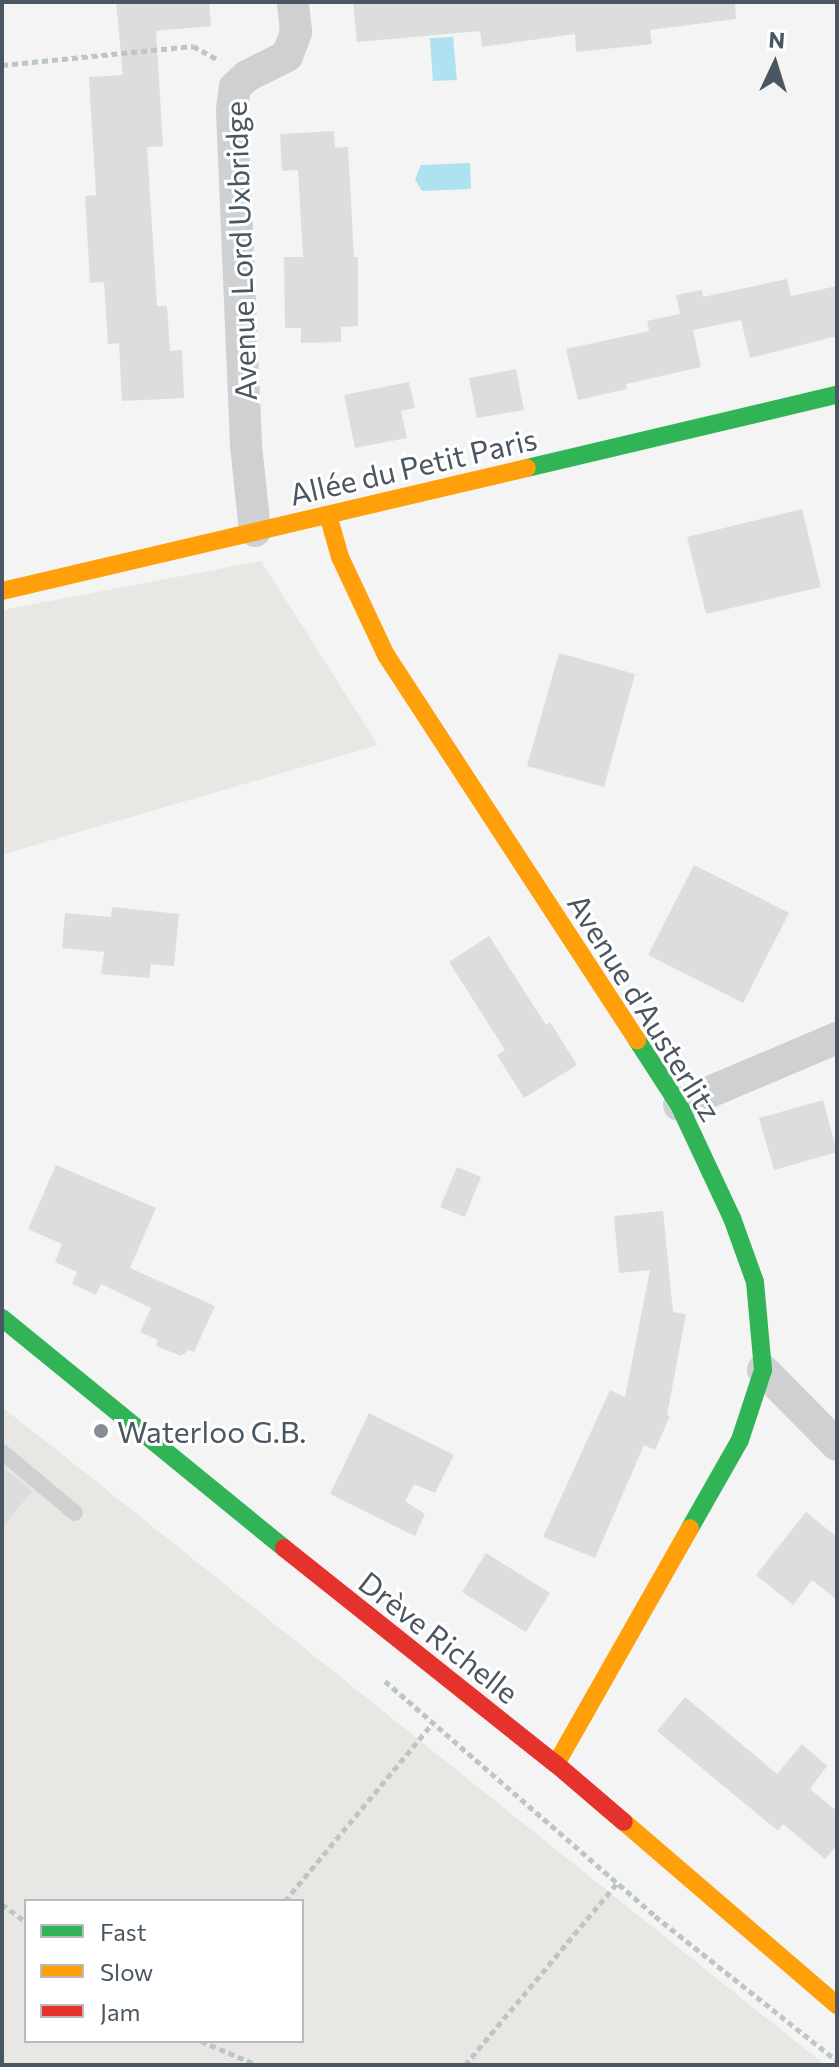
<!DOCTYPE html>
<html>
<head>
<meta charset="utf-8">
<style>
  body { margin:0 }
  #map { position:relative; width:839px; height:2067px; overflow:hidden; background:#f4f4f4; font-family:Commissioner,sans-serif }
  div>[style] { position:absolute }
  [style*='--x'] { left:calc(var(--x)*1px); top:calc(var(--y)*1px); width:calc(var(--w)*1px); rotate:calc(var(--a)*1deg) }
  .commercial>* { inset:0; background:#e8e7e3 }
  .water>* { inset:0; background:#aee2f0 }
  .building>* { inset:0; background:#ddddde }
  .path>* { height:5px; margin-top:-2.5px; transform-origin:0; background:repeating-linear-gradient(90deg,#bcc7c4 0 6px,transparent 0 10px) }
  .lane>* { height:16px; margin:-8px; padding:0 8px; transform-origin:8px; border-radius:8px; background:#ced0d2 }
  .street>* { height:32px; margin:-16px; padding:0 16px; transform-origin:16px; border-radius:16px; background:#ced0d2 }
  .fast>* { height:18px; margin:-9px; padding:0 9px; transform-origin:9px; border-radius:9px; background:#30b455 }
  .slow>* { height:18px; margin:-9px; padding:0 9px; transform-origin:9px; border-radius:9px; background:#ff9f0a }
  .jam>* { height:18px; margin:-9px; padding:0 9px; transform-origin:9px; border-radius:9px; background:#e5322d }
  .dots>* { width:22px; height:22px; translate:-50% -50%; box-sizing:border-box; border:4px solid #fff; border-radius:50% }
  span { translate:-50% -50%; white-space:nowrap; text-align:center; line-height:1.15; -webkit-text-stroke:6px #fff; paint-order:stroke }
  .street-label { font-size:30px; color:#4a5661 }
  .poi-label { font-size:30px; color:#4a5661 }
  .left { translate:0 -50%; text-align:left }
  .frame { position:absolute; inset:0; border:4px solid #4a5661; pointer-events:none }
  .legend { position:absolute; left:24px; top:1899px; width:280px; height:144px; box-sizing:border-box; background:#fff; border:2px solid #b7bbc0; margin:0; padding:10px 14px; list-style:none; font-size:24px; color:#4a5661 }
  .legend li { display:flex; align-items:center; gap:16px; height:40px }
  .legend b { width:40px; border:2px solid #b7bbc0 }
  .north { position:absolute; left:735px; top:24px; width:80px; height:80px; -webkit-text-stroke:6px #fff; paint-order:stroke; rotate:4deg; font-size:22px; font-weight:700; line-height:32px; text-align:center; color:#4a5661 }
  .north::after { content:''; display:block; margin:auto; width:28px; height:36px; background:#4a5661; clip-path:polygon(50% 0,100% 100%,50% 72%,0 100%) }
</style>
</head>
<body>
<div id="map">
  <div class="commercial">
    <div style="clip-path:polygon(261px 561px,378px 745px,4px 854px,2px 858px,2px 610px)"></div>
    <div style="clip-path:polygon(evenodd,2px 1407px,87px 1474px,825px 2065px,2px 2065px,2px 1407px,26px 1901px,302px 1901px,302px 2041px,26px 2041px,26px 1901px)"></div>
  </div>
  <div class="water">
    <div style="clip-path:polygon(453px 37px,457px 80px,433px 81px,430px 38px)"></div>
    <div style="clip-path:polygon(470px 163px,471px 189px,422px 191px,415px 179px,421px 165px)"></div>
  </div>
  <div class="building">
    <div style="clip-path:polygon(116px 2px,209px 2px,211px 26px,156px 31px,163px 146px,147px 147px,157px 306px,167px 306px,170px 351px,182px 350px,184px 398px,122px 401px,119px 343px,108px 344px,104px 282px,90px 283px,85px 196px,96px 195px,89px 77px,123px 75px)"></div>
    <div style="clip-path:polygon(353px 2px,735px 2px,736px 19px,650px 30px,652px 44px,576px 52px,575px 34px,482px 47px,480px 31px,357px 42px)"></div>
    <div style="clip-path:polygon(334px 131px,335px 148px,348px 147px,354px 257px,358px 257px,358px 326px,341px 327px,341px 342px,301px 343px,301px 328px,285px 328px,284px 257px,303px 257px,298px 170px,282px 171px,280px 134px)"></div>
    <div style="clip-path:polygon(787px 279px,791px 296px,837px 286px,837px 336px,750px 358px,741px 320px,693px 330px,701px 367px,626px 384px,627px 389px,578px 400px,566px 349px,649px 331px,647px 321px,680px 314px,676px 295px,702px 290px,703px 297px)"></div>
    <div style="clip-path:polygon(516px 369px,524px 410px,477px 418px,469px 378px)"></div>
    <div style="clip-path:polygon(409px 382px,415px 408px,401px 411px,407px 438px,355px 448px,344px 395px)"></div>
    <div style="clip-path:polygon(802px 509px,821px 587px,706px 614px,687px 537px)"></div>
    <div style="clip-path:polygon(559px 653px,635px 674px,604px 787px,527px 766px)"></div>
    <div style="clip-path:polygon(694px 865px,789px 913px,743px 1003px,648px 955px)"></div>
    <div style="clip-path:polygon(112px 907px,179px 914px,174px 966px,151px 964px,149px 978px,101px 974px,104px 952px,62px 948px,65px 913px,111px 917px)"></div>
    <div style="clip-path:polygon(489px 936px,546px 1025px,550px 1022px,577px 1065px,524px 1098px,497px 1055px,505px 1050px,449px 962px)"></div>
    <div style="clip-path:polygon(823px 1100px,837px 1152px,774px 1170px,759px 1118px)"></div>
    <div style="clip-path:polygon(56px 1165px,156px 1208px,130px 1268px,215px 1306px,194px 1352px,189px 1350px,181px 1356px,156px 1346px,158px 1340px,140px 1332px,151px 1308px,101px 1284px,96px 1295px,72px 1284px,77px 1272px,55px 1262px,62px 1244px,28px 1229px)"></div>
    <div style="clip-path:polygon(457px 1167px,481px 1177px,465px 1217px,440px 1207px)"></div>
    <div style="clip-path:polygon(663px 1211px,673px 1312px,686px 1314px,667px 1415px,670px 1416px,655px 1450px,644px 1445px,595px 1558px,543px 1537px,610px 1390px,625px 1397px,650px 1270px,619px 1273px,614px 1216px)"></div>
    <div style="clip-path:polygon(369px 1413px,454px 1455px,435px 1493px,414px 1484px,405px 1501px,425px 1514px,415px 1536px,330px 1494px)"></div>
    <div style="clip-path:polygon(2px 1466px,32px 1491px,2px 1528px)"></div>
    <div style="clip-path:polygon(806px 1512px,837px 1537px,837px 1600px,812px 1580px,793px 1605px,756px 1575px)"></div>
    <div style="clip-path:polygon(486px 1553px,550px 1593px,526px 1632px,462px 1592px)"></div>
    <div style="clip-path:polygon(685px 1697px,777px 1774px,802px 1744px,827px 1766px,810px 1789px,837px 1811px,837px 1845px,825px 1859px,783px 1824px,778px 1831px,657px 1731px)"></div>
  </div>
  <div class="path">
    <div style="--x:2;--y:65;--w:192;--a:-5.7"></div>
    <div style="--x:193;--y:46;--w:29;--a:29"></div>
    <div style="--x:385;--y:1681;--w:358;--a:41"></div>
    <div style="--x:655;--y:1916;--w:233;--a:38.5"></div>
    <div style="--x:285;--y:1901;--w:231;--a:-50.3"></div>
    <div style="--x:2;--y:1904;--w:30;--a:37"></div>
    <div style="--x:201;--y:2041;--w:61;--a:23.2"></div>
    <div style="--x:465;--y:2065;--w:237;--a:-50.1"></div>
  </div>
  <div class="lane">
    <div style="--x:2;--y:1452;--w:95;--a:39.9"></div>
  </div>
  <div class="street">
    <div style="--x:255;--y:531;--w:86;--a:-96"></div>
    <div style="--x:246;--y:445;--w:335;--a:-92.4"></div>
    <div style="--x:232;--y:110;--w:23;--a:-83"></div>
    <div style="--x:235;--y:87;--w:16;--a:-43"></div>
    <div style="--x:247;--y:76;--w:45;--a:-26.6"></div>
    <div style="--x:287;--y:56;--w:26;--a:-69"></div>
    <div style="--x:296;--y:32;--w:30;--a:-96"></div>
    <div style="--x:679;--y:1105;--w:172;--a:-23"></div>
    <div style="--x:763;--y:1370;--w:105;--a:45.4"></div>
  </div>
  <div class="fast">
    <div style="--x:527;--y:468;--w:318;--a:-13.3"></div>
    <div style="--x:637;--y:1040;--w:77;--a:57.1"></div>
    <div style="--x:679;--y:1105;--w:125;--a:64.9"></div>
    <div style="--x:732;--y:1218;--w:68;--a:70.2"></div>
    <div style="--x:755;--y:1282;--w:88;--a:84.8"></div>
    <div style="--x:763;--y:1370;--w:74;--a:108.2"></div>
    <div style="--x:740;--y:1440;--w:101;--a:119.6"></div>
    <div style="--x:2;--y:1318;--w:364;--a:39.2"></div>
  </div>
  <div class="slow">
    <div style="--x:328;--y:515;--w:44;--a:74.1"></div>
    <div style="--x:340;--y:557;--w:108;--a:64.9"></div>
    <div style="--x:386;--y:655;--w:460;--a:56.9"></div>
    <div style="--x:2;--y:591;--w:539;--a:-13.19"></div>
    <div style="--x:556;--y:1764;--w:271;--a:-60.4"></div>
    <div style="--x:624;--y:1822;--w:281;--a:40.7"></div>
  </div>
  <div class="jam">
    <div style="--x:284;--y:1548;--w:347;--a:38.5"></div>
    <div style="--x:556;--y:1764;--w:89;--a:40.5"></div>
  </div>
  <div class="dots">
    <div style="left:101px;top:1431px;background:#868d94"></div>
  </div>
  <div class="street-label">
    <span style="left:240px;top:251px;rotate:-92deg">Avenue Lord Uxbridge</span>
    <span style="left:413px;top:466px;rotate:-13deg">Allée du Petit Paris</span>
    <span style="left:645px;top:1007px;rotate:58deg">Avenue d'Austerlitz</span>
    <span style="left:439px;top:1637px;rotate:38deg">Drève Richelle</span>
  </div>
  <div class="poi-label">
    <span class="left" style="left:117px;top:1431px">Waterloo G.B.</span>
  </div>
  <div class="frame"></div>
  <ul class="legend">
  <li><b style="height:10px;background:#30b455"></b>Fast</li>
  <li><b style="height:10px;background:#ff9f0a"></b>Slow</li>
  <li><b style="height:10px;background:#e5322d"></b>Jam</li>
  </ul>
  <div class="north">N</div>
</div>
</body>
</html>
